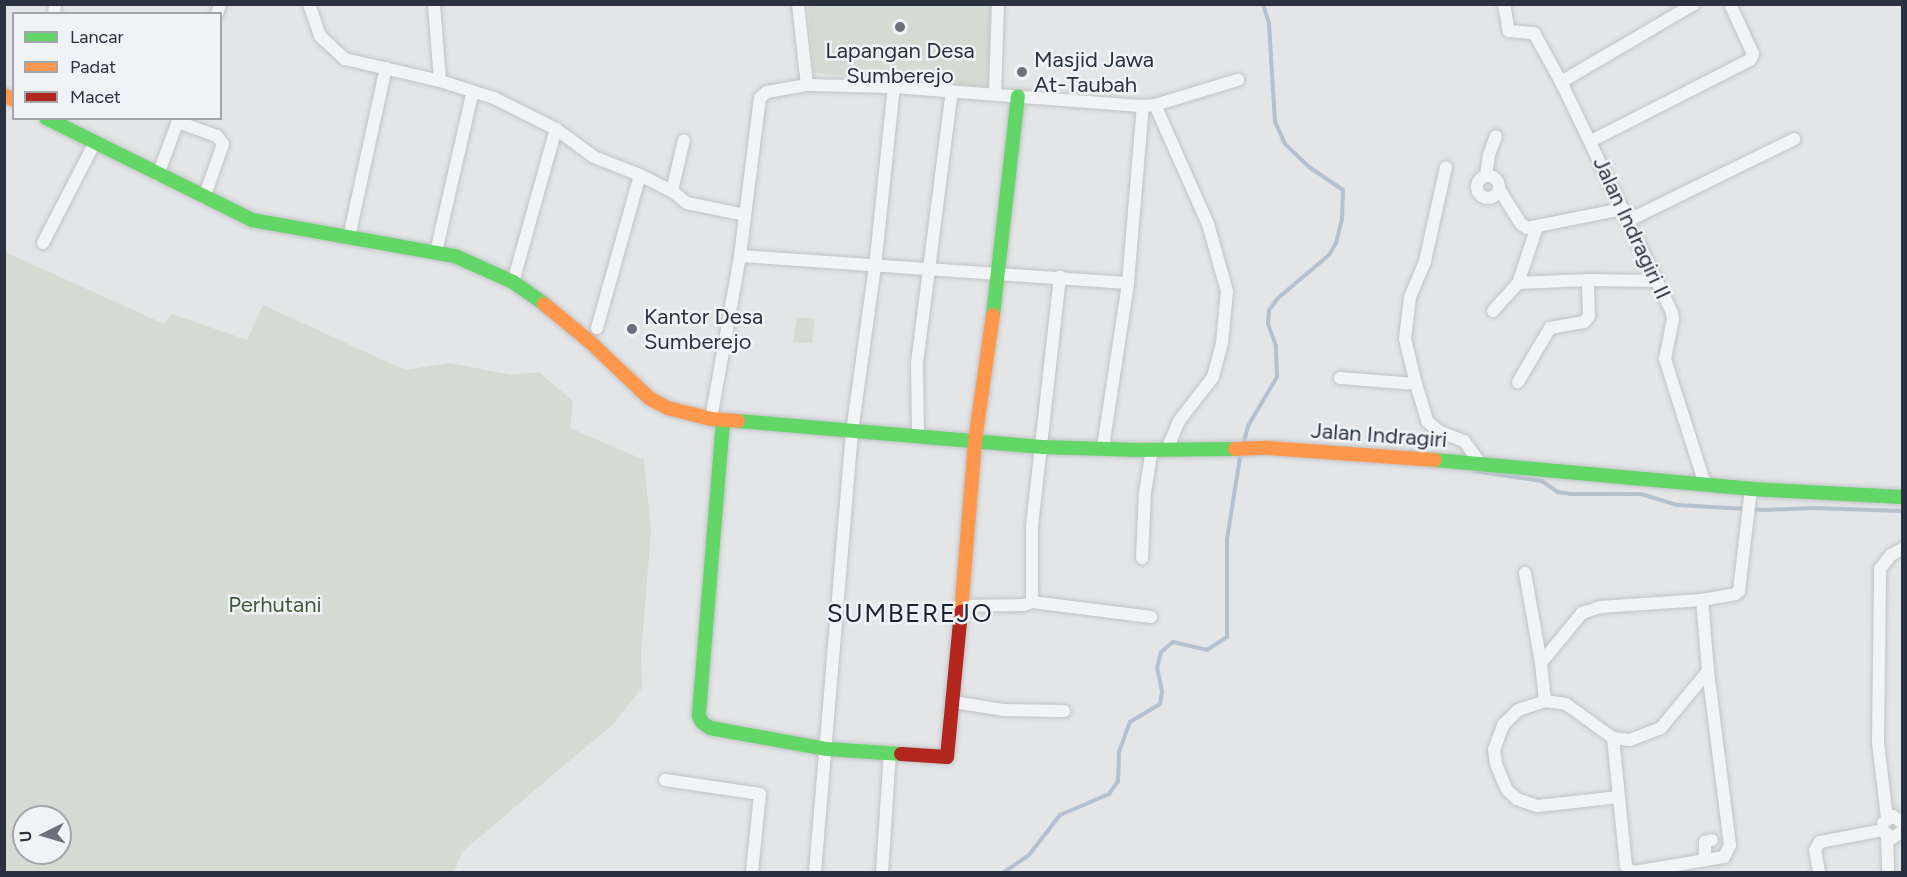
<!DOCTYPE html>
<html>
<head>
<meta charset="utf-8">
<style>
  body { margin:0 }
  #map { position:relative; width:1907px; height:877px; overflow:hidden; background:#e3e5e7; font-family:Figtree,sans-serif }
  div>[style] { position:absolute }
  [style*='--x'] { left:calc(var(--x)*1px); top:calc(var(--y)*1px); width:calc(var(--w)*1px); rotate:calc(var(--a)*1deg) }
  .green>* { inset:0; background:#d3dbd3 }
  .stream>* { height:4px; margin:-2px; padding:0 2px; transform-origin:2px; border-radius:2px; background:#b3c1d0 }
  .roads { filter:drop-shadow(0 0 2px #c1c3c5) drop-shadow(0 0 2px #c1c3c5) }
  .street>* { height:12px; margin:-6px; padding:0 6px; transform-origin:6px; border-radius:6px; background:#f1f3f4 }
  .street>.ring { margin:-6px; padding:0; box-sizing:content-box; background:none; border:12px solid #f1f3f4; border-radius:50% }
  .fast>* { height:14px; margin:-7px; padding:0 7px; transform-origin:7px; border-radius:7px; background:#63d668 }
  .slow>* { height:14px; margin:-7px; padding:0 7px; transform-origin:7px; border-radius:7px; background:#ff974d }
  .jam>* { height:14px; margin:-7px; padding:0 7px; transform-origin:7px; border-radius:7px; background:#b3261e }
  .dots>* { width:16px; height:16px; translate:-50% -50%; box-sizing:border-box; border:3px solid #f0f3f6; border-radius:50% }
  span { translate:-50% -50%; white-space:nowrap; text-align:center; line-height:1.15; -webkit-text-stroke:5px #f0f3f6; paint-order:stroke }
  .poi-label { font-size:22px; color:#2a323f }
  .left { translate:0 -50%; text-align:left }
  .street-label { font-size:22px; color:#2a323f }
  .park-label { font-size:22px; color:#3f5a39 }
  .quarter-label { font-size:26px; color:#1c2330; letter-spacing:1.5px }
  .frame { position:absolute; inset:0; border:6px solid #2a323f; pointer-events:none }
  .legend { position:absolute; left:12px; top:12px; width:210px; height:108px; box-sizing:border-box; background:#f0f3f6; border:2px solid #a1a6ad; margin:0; padding:8px 10px; list-style:none; font-size:18px; color:#2a323f }
  .legend li { display:flex; align-items:center; gap:12px; height:30px }
  .legend b { width:30px; border:2px solid #a1a6ad }
  .north { position:absolute; left:12px; top:805px; width:60px; height:60px; box-sizing:border-box; background:#f0f3f6; border:2px solid #a1a6ad; border-radius:50%; rotate:265deg; font-size:16px; font-weight:700; line-height:24px; text-align:center; color:#2a323f }
  .north::after { content:''; display:block; margin:auto; width:21px; height:27px; background:#6b717a; clip-path:polygon(50% 0,100% 100%,50% 72%,0 100%) }
</style>
</head>
<body>
<div id="map">
  <div class="green">
    <div style="clip-path:polygon(808px 5px,991px 5px,988px 87px,814px 73px)"></div>
    <div style="clip-path:polygon(evenodd,5px 252px,164px 324px,172px 314px,247px 340px,263px 305px,405px 370px,450px 363px,511px 375px,539px 372px,573px 401px,570px 428px,644px 460px,651px 531px,641px 654px,642px 688px,613px 724px,462px 852px,454px 872px,5px 872px,5px 252px,24px 817px,60px 817px,60px 853px,24px 853px,24px 817px)"></div>
    <div style="clip-path:polygon(797px 317px,815px 319px,812px 343px,793px 342px)"></div>
  </div>
  <div class="stream">
    <div style="--x:1244;--y:442;--w:16;--a:-76"></div>
    <div style="--x:1248;--y:426;--w:57;--a:-59.4"></div>
    <div style="--x:1277;--y:377;--w:31;--a:-92"></div>
    <div style="--x:1276;--y:346;--w:23;--a:-110"></div>
    <div style="--x:1268;--y:324;--w:14;--a:-86"></div>
    <div style="--x:1269;--y:310;--w:15;--a:-53"></div>
    <div style="--x:1278;--y:298;--w:67;--a:-40.1"></div>
    <div style="--x:1329;--y:255;--w:14;--a:-60"></div>
    <div style="--x:1336;--y:243;--w:25;--a:-76"></div>
    <div style="--x:1342;--y:219;--w:29;--a:-88"></div>
    <div style="--x:1343;--y:190;--w:41;--a:-145.9"></div>
    <div style="--x:1309;--y:167;--w:33;--a:-136"></div>
    <div style="--x:1285;--y:144;--w:24;--a:-114"></div>
    <div style="--x:1275;--y:122;--w:99;--a:-93.5"></div>
    <div style="--x:1269;--y:23;--w:20;--a:-108"></div>
    <div style="--x:1475;--y:471;--w:68;--a:8.5"></div>
    <div style="--x:1542;--y:481;--w:19;--a:35"></div>
    <div style="--x:1558;--y:492;--w:12;--a:9"></div>
    <div style="--x:1570;--y:494;--w:71;--a:0"></div>
    <div style="--x:1641;--y:494;--w:39;--a:17"></div>
    <div style="--x:1678;--y:505;--w:85;--a:3.4"></div>
    <div style="--x:1763;--y:510;--w:50;--a:-2.3"></div>
    <div style="--x:1813;--y:508;--w:89;--a:1.9"></div>
    <div style="--x:1004;--y:872;--w:30;--a:-34"></div>
    <div style="--x:1029;--y:855;--w:51;--a:-52.2"></div>
    <div style="--x:1060;--y:815;--w:53;--a:-23.2"></div>
    <div style="--x:1109;--y:794;--w:16;--a:-55"></div>
    <div style="--x:1118;--y:781;--w:29;--a:-88"></div>
    <div style="--x:1119;--y:752;--w:32;--a:-70"></div>
    <div style="--x:1130;--y:722;--w:35;--a:-31"></div>
    <div style="--x:1160;--y:704;--w:13;--a:-81"></div>
    <div style="--x:1162;--y:691;--w:24;--a:-102"></div>
    <div style="--x:1157;--y:668;--w:16;--a:-76"></div>
    <div style="--x:1161;--y:652;--w:16;--a:-40"></div>
    <div style="--x:1173;--y:642;--w:35;--a:13"></div>
    <div style="--x:1207;--y:650;--w:24;--a:-33"></div>
    <div style="--x:1227;--y:637;--w:98;--a:-90"></div>
    <div style="--x:1227;--y:539;--w:88;--a:-80.9"></div>
  </div>
  <div class="roads">
    <div class="street">
      <div style="--x:309;--y:4;--w:34;--a:71"></div>
      <div style="--x:320;--y:36;--w:34;--a:43"></div>
      <div style="--x:345;--y:59;--w:98;--a:13"></div>
      <div style="--x:440;--y:81;--w:57;--a:17.5"></div>
      <div style="--x:494;--y:98;--w:69;--a:26.6"></div>
      <div style="--x:556;--y:129;--w:47;--a:36.4"></div>
      <div style="--x:594;--y:157;--w:49;--a:21.4"></div>
      <div style="--x:434;--y:4;--w:77;--a:85.5"></div>
      <div style="--x:798;--y:4;--w:81;--a:83.7"></div>
      <div style="--x:1504;--y:4;--w:27;--a:80"></div>
      <div style="--x:1509;--y:31;--w:25;--a:5"></div>
      <div style="--x:1534;--y:33;--w:56;--a:61.1"></div>
      <div style="--x:1561;--y:82;--w:256;--a:64.3"></div>
      <div style="--x:1672;--y:313;--w:6;--a:81"></div>
      <div style="--x:1673;--y:319;--w:41;--a:101.3"></div>
      <div style="--x:1665;--y:359;--w:131;--a:72.3"></div>
      <div style="--x:54;--y:14;--w:10;--a:-84"></div>
      <div style="--x:217;--y:14;--w:10;--a:-73"></div>
      <div style="--x:1561;--y:82;--w:154;--a:-30.4"></div>
      <div style="--x:995;--y:94;--w:90;--a:-88.1"></div>
      <div style="--x:1155;--y:105;--w:130;--a:66"></div>
      <div style="--x:1208;--y:224;--w:70;--a:74.2"></div>
      <div style="--x:1227;--y:291;--w:52;--a:95.5"></div>
      <div style="--x:1222;--y:343;--w:35;--a:105"></div>
      <div style="--x:1213;--y:377;--w:56;--a:127.7"></div>
      <div style="--x:1179;--y:421;--w:30;--a:113"></div>
      <div style="--x:178;--y:122;--w:41;--a:19.7"></div>
      <div style="--x:217;--y:136;--w:10;--a:53"></div>
      <div style="--x:223;--y:144;--w:57;--a:109.4"></div>
      <div style="--x:1591;--y:141;--w:178;--a:-27"></div>
      <div style="--x:1750;--y:60;--w:7;--a:-63"></div>
      <div style="--x:1753;--y:54;--w:55;--a:-114.7"></div>
      <div style="--x:158;--y:175;--w:61;--a:-69.8"></div>
      <div style="--x:1486;--y:176;--w:21;--a:-82"></div>
      <div style="--x:1489;--y:155;--w:20;--a:-70"></div>
      <div class="ring" style="left:1477px;top:176px;width:10px;height:10px"></div>
      <div style="--x:1499;--y:189;--w:41;--a:57.8"></div>
      <div style="--x:1521;--y:224;--w:7;--a:34"></div>
      <div style="--x:1527;--y:228;--w:98;--a:-11.2"></div>
      <div style="--x:672;--y:191;--w:52;--a:-76.8"></div>
      <div style="--x:1629;--y:220;--w:184;--a:-26.1"></div>
      <div style="--x:349;--y:237;--w:173;--a:-77.7"></div>
      <div style="--x:43;--y:243;--w:111;--a:-62.7"></div>
      <div style="--x:436;--y:252;--w:165;--a:-77.1"></div>
      <div style="--x:740;--y:256;--w:389;--a:4"></div>
      <div style="--x:1588;--y:280;--w:67;--a:0.9"></div>
      <div style="--x:513;--y:282;--w:159;--a:-74.3"></div>
      <div style="--x:1493;--y:311;--w:38;--a:-48"></div>
      <div style="--x:1518;--y:283;--w:59;--a:-71.3"></div>
      <div style="--x:597;--y:328;--w:159;--a:-74.3"></div>
      <div style="--x:640;--y:175;--w:36;--a:27"></div>
      <div style="--x:672;--y:191;--w:19;--a:39"></div>
      <div style="--x:687;--y:203;--w:59;--a:11.7"></div>
      <div style="--x:1340;--y:378;--w:76;--a:4.5"></div>
      <div style="--x:1416;--y:384;--w:39;--a:73"></div>
      <div style="--x:1427;--y:421;--w:15;--a:42"></div>
      <div style="--x:1438;--y:431;--w:28;--a:21"></div>
      <div style="--x:1464;--y:441;--w:27;--a:54"></div>
      <div style="--x:1518;--y:382;--w:63;--a:-59.3"></div>
      <div style="--x:1550;--y:328;--w:35;--a:-10"></div>
      <div style="--x:1584;--y:322;--w:8;--a:-50"></div>
      <div style="--x:1589;--y:316;--w:36;--a:-92"></div>
      <div style="--x:1588;--y:280;--w:70;--a:177.5"></div>
      <div style="--x:1416;--y:384;--w:46;--a:-103.7"></div>
      <div style="--x:1405;--y:339;--w:42;--a:-83.2"></div>
      <div style="--x:1410;--y:297;--w:39;--a:-67"></div>
      <div style="--x:1425;--y:261;--w:96;--a:-77.4"></div>
      <div style="--x:711;--y:419;--w:166;--a:-79.9"></div>
      <div style="--x:740;--y:256;--w:159;--a:-82.8"></div>
      <div style="--x:760;--y:98;--w:9;--a:-41"></div>
      <div style="--x:767;--y:92;--w:41;--a:-9.9"></div>
      <div style="--x:807;--y:85;--w:87;--a:1.3"></div>
      <div style="--x:918;--y:435;--w:72;--a:-90.8"></div>
      <div style="--x:917;--y:363;--w:274;--a:-82.7"></div>
      <div style="--x:1103;--y:447;--w:166;--a:-81.3"></div>
      <div style="--x:1128;--y:283;--w:178;--a:-85.2"></div>
      <div style="--x:1142;--y:558;--w:65;--a:-87.4"></div>
      <div style="--x:1145;--y:493;--w:45;--a:-81"></div>
      <div style="--x:1525;--y:573;--w:91;--a:79.9"></div>
      <div style="--x:1032;--y:602;--w:120;--a:7.2"></div>
      <div style="--x:962;--y:606;--w:62;--a:-0.9"></div>
      <div style="--x:1024;--y:605;--w:9;--a:-21"></div>
      <div style="--x:1032;--y:602;--w:76;--a:-90"></div>
      <div style="--x:1032;--y:526;--w:251;--a:-83.6"></div>
      <div style="--x:1545;--y:701;--w:38;--a:-96"></div>
      <div style="--x:1541;--y:663;--w:65;--a:-50.6"></div>
      <div style="--x:1582;--y:613;--w:19;--a:-18"></div>
      <div style="--x:1600;--y:607;--w:102;--a:-3.9"></div>
      <div style="--x:1702;--y:600;--w:34;--a:-10"></div>
      <div style="--x:1735;--y:594;--w:5;--a:-37"></div>
      <div style="--x:1739;--y:591;--w:103;--a:-83.3"></div>
      <div style="--x:954;--y:702;--w:51;--a:9.1"></div>
      <div style="--x:1004;--y:710;--w:60;--a:1"></div>
      <div style="--x:1613;--y:738;--w:129;--a:84.2"></div>
      <div style="--x:1626;--y:866;--w:5;--a:53"></div>
      <div style="--x:1629;--y:870;--w:5;--a:22"></div>
      <div style="--x:1634;--y:872;--w:91;--a:-9.5"></div>
      <div style="--x:1724;--y:857;--w:13;--a:-63"></div>
      <div style="--x:1730;--y:845;--w:175;--a:-97.2"></div>
      <div style="--x:1708;--y:671;--w:71;--a:-94.8"></div>
      <div style="--x:665;--y:780;--w:96;--a:8.4"></div>
      <div style="--x:760;--y:794;--w:78;--a:95.9"></div>
      <div style="--x:1619;--y:797;--w:82;--a:173.7"></div>
      <div style="--x:1537;--y:806;--w:21;--a:-161"></div>
      <div style="--x:1517;--y:799;--w:13;--a:-138"></div>
      <div style="--x:1507;--y:790;--w:28;--a:-113"></div>
      <div style="--x:1496;--y:764;--w:14;--a:-98"></div>
      <div style="--x:1494;--y:750;--w:27;--a:-70"></div>
      <div style="--x:1503;--y:725;--w:21;--a:-45"></div>
      <div style="--x:1518;--y:710;--w:28;--a:-18"></div>
      <div style="--x:1545;--y:701;--w:21;--a:8"></div>
      <div style="--x:1566;--y:704;--w:58;--a:35.9"></div>
      <div style="--x:1613;--y:738;--w:17;--a:7"></div>
      <div style="--x:1630;--y:740;--w:33;--a:-21"></div>
      <div style="--x:1661;--y:728;--w:74;--a:-50.5"></div>
      <div style="--x:1887;--y:818;--w:77;--a:-96.8"></div>
      <div style="--x:1878;--y:742;--w:173;--a:-89.3"></div>
      <div style="--x:1880;--y:569;--w:18;--a:-52"></div>
      <div style="--x:1891;--y:555;--w:13;--a:-29"></div>
      <div style="--x:1883;--y:823;--w:12;--a:-35"></div>
      <div style="--x:1893;--y:816;--w:11;--a:38"></div>
      <div style="--x:1883;--y:831;--w:12;--a:35"></div>
      <div style="--x:1893;--y:838;--w:11;--a:-38"></div>
      <div style="--x:1887;--y:836;--w:36;--a:88"></div>
      <div style="--x:1705;--y:860;--w:18;--a:-90"></div>
      <div style="--x:1705;--y:842;--w:7;--a:-16"></div>
      <div style="--x:815;--y:872;--w:442;--a:-85.2"></div>
      <div style="--x:852;--y:432;--w:167;--a:-82.1"></div>
      <div style="--x:875;--y:267;--w:181;--a:-84"></div>
      <div style="--x:894;--y:87;--w:250;--a:4.4"></div>
      <div style="--x:1143;--y:106;--w:12;--a:-5"></div>
      <div style="--x:1155;--y:105;--w:87;--a:-16.8"></div>
      <div style="--x:882;--y:872;--w:119;--a:-86.2"></div>
      <div style="--x:1819;--y:872;--w:22;--a:-100"></div>
      <div style="--x:1815;--y:850;--w:9;--a:-58"></div>
      <div style="--x:1820;--y:842;--w:64;--a:-10.8"></div>
    </div>
    <div class="fast">
      <div style="--x:46;--y:118;--w:230;--a:26.3"></div>
      <div style="--x:252;--y:220;--w:206;--a:10.1"></div>
      <div style="--x:455;--y:256;--w:64;--a:24.1"></div>
      <div style="--x:513;--y:282;--w:38;--a:35"></div>
      <div style="--x:993;--y:315;--w:220;--a:-83.5"></div>
      <div style="--x:723;--y:421;--w:296;--a:94.7"></div>
      <div style="--x:699;--y:716;--w:7;--a:63"></div>
      <div style="--x:702;--y:722;--w:10;--a:37"></div>
      <div style="--x:710;--y:728;--w:119;--a:10.2"></div>
      <div style="--x:827;--y:749;--w:74;--a:3.9"></div>
      <div style="--x:738;--y:421;--w:305;--a:4.9"></div>
      <div style="--x:1042;--y:447;--w:95;--a:1.8"></div>
      <div style="--x:1137;--y:450;--w:98;--a:-0.6"></div>
      <div style="--x:1435;--y:460;--w:317;--a:5.2"></div>
      <div style="--x:1751;--y:489;--w:151;--a:3"></div>
    </div>
    <div class="slow">
      <div style="--x:4;--y:95;--w:11;--a:27"></div>
      <div style="--x:544;--y:304;--w:58;--a:39.4"></div>
      <div style="--x:589;--y:341;--w:83;--a:43.5"></div>
      <div style="--x:649;--y:398;--w:21;--a:28"></div>
      <div style="--x:668;--y:408;--w:44;--a:14.3"></div>
      <div style="--x:711;--y:419;--w:27;--a:4"></div>
      <div style="--x:1235;--y:449;--w:33;--a:-2"></div>
      <div style="--x:1268;--y:448;--w:167;--a:4.1"></div>
      <div style="--x:961;--y:612;--w:172;--a:-85.3"></div>
      <div style="--x:975;--y:441;--w:127;--a:-81.9"></div>
    </div>
    <div class="jam">
      <div style="--x:901;--y:754;--w:46;--a:3.7"></div>
      <div style="--x:947;--y:757;--w:146;--a:-84.5"></div>
    </div>
  </div>
  <div class="dots">
    <div style="left:900px;top:27px;background:#6b717a"></div>
    <div style="left:1022px;top:72px;background:#6b717a"></div>
    <div style="left:632px;top:329px;background:#6b717a"></div>
  </div>
  <div class="poi-label">
    <span style="left:900px;top:63px">Lapangan Desa<br>Sumberejo</span>
    <span class="left" style="left:1034px;top:72px">Masjid Jawa<br>At-Taubah</span>
    <span class="left" style="left:644px;top:329px">Kantor Desa<br>Sumberejo</span>
  </div>
  <div class="street-label">
    <span style="left:1632px;top:228px;rotate:65deg">Jalan Indragiri II</span>
    <span style="left:1379px;top:435px;rotate:4deg">Jalan Indragiri</span>
  </div>
  <div class="park-label">
    <span style="left:275px;top:605px">Perhutani</span>
  </div>
  <div class="quarter-label">
    <span style="left:910px;top:614px">SUMBEREJO</span>
  </div>
  <div class="frame"></div>
  <ul class="legend">
  <li><b style="height:8px;background:#63d668"></b>Lancar</li>
  <li><b style="height:8px;background:#ff974d"></b>Padat</li>
  <li><b style="height:8px;background:#b3261e"></b>Macet</li>
  </ul>
  <div class="north">U</div>
</div>
</body>
</html>
